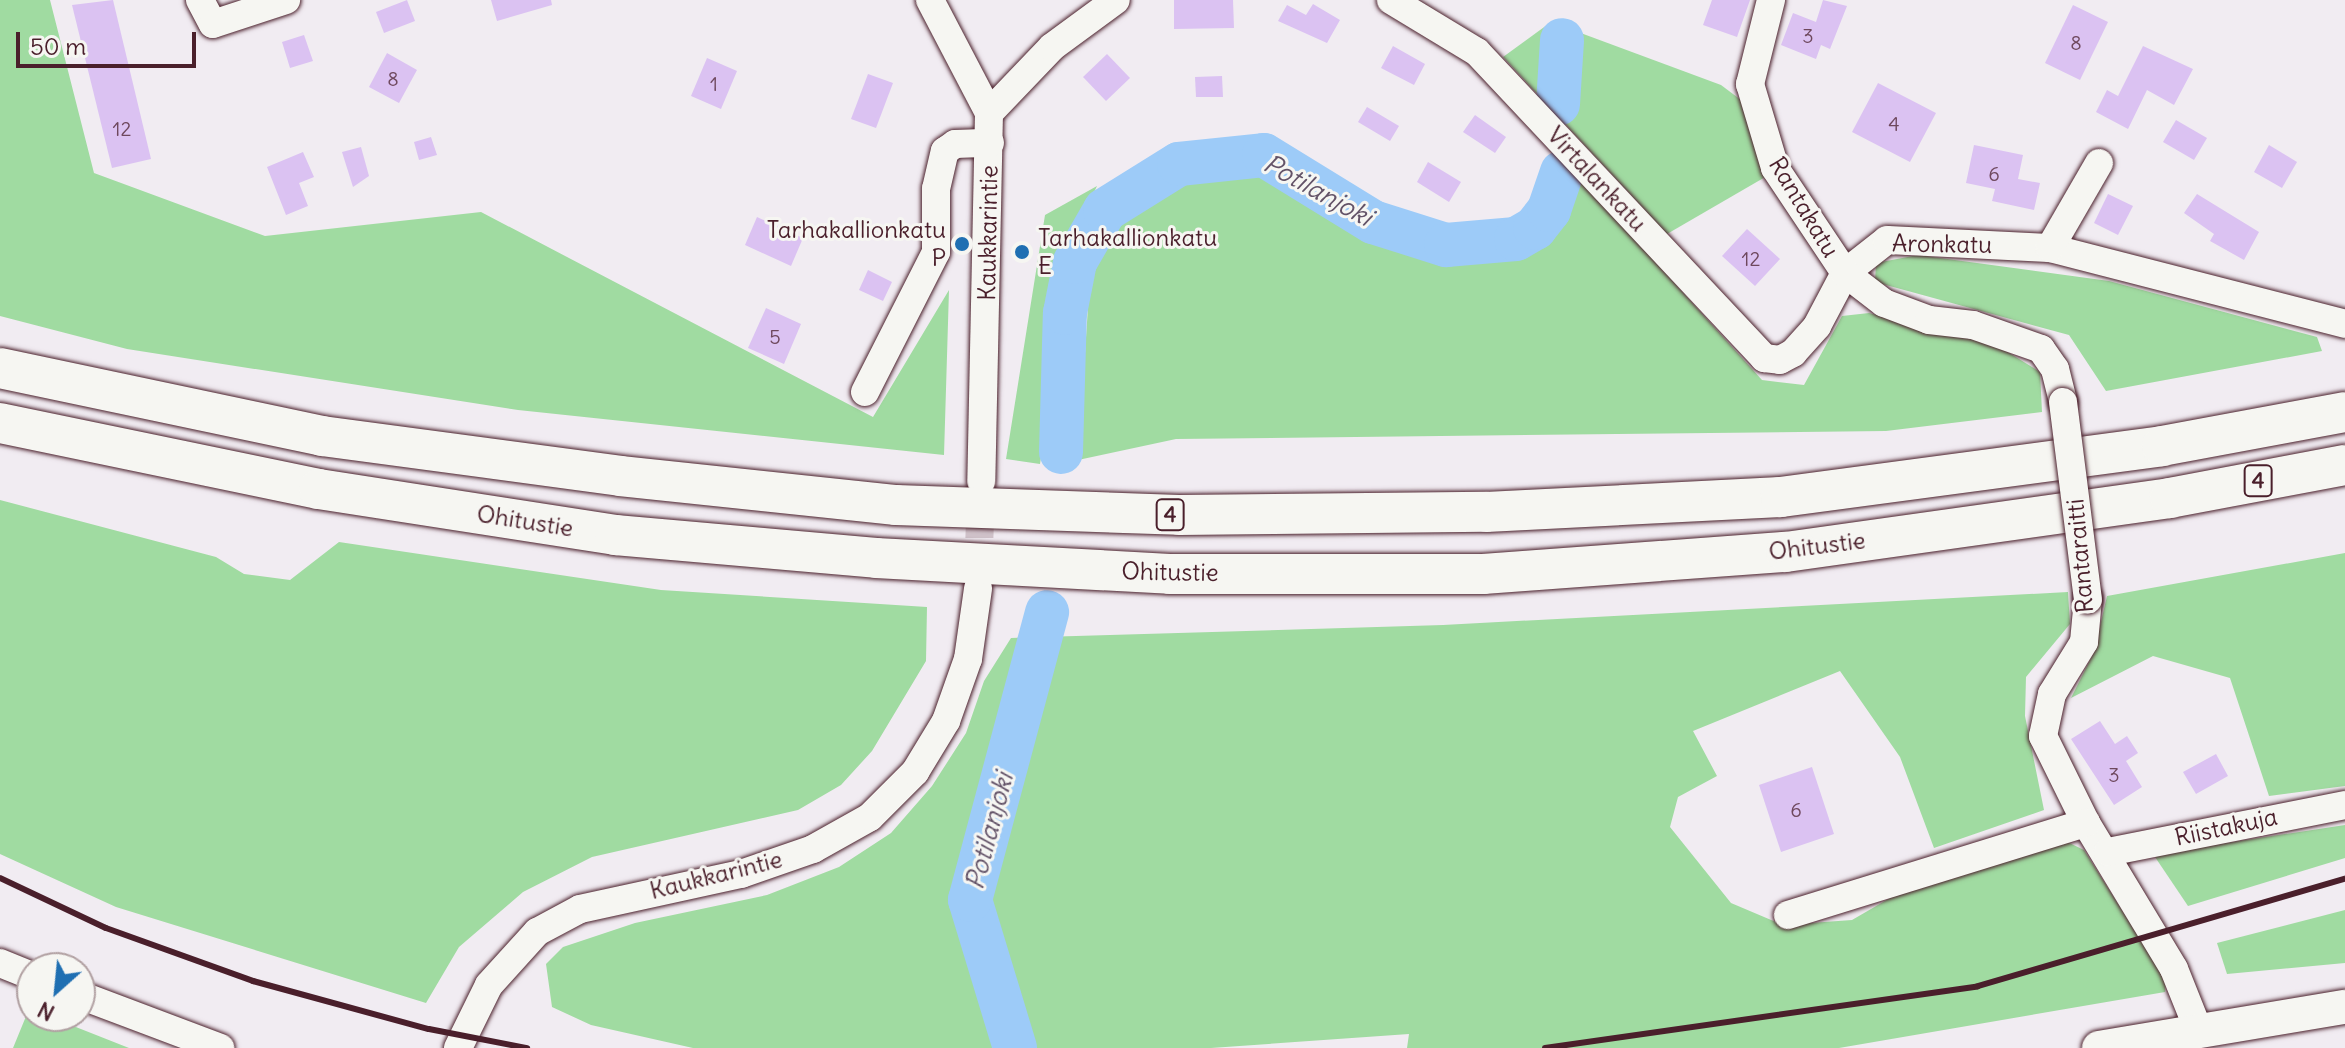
<!DOCTYPE html>
<html>
<head>
<meta charset="utf-8">
<style>
  body { margin:0 }
  #map { position:relative; width:2345px; height:1048px; overflow:hidden; background:#f1ecf2; font-family:Delius,sans-serif }
  div>[style] { position:absolute }
  [style*='--x'] { left:calc(var(--x)*1px); top:calc(var(--y)*1px); width:calc(var(--w)*1px); rotate:calc(var(--a)*1deg) }
  .green>* { inset:0; background:#a0dba1 }
  .river>* { height:44px; margin:-22px; padding:0 22px; transform-origin:22px; border-radius:22px; background:#9dcbf8 }
  .building>* { inset:0; background:#dbc2f2 }
  .minor-tunnel>* { height:28px; margin-top:-14px; transform-origin:0; background:repeating-linear-gradient(90deg,#d0c3ca 0 28px,transparent 0 42px) }
  .roads { filter:drop-shadow(0 0 2px #4a1f2b) drop-shadow(0 0 2px #4a1f2b) }
  .minor>* { height:28px; margin:-14px; padding:0 14px; transform-origin:14px; border-radius:14px; background:#f6f6f2 }
  .major>* { height:34px; margin:-17px; padding:0 17px; transform-origin:17px; border-radius:17px; background:#f6f6f2 }
  .highway>* { height:40px; margin:-20px; padding:0 20px; transform-origin:20px; border-radius:20px; background:#f6f6f2 }
  .rail>* { height:6px; margin:-3px; padding:0 3px; transform-origin:3px; border-radius:3px; background:#4a1f2b }
  .bridges { filter:drop-shadow(0 0 2px #4a1f2b) drop-shadow(0 0 2px #4a1f2b) }
  .minor-bridge>* { height:28px; margin:-14px; padding:0 14px; transform-origin:14px; border-radius:14px; background:#f6f6f2 }
  .dots>* { width:22px; height:22px; translate:-50% -50%; box-sizing:border-box; border:4px solid #f6f6f2; border-radius:50% }
  span { translate:-50% -50%; white-space:nowrap; text-align:center; line-height:1.15; -webkit-text-stroke:6px #f6f6f2; paint-order:stroke }
  .number-label { font-size:20px; color:#6e485d }
  .number-label span { -webkit-text-stroke-width:0 }
  .shield-label span { padding:2px 6px; background:#f6f6f2; border:2px solid; border-radius:6px; -webkit-text-stroke-width:0 }
  .shield-label { font-size:22px; color:#4a1f2b; font-weight:700 }
  .street-label { font-size:24px; color:#4a1f2b }
  .poi-label { font-size:24px; color:#4a1f2b }
  .right { translate:-100% -50%; text-align:right }
  .left { translate:0 -50%; text-align:left }
  .water-label { font-size:26px; color:#635368; font-style:italic }
  .north { position:absolute; left:16px; top:952px; width:80px; height:80px; box-sizing:border-box; background:#f6f6f2; border:2px solid #b1a0a2; border-radius:50%; rotate:207deg; font-size:22px; font-weight:700; line-height:32px; text-align:center; color:#4a1f2b }
  .north::after { content:''; display:block; margin:auto; width:28px; height:36px; background:#1f6fb2; clip-path:polygon(50% 0,100% 100%,50% 72%,0 100%) }
  .scale { position:absolute; left:16px; top:32px; width:180px; height:36px; box-sizing:border-box; border:4px solid #4a1f2b; border-top:0; padding-left:10px; font-size:24px; line-height:28px; white-space:nowrap; color:#4a1f2b; -webkit-text-stroke:6px #f6f6f2; paint-order:stroke }
</style>
</head>
<body>
<div id="map">
  <div class="green">
    <div style="clip-path:polygon(0 0,50px 0,94px 173px,265px 236px,481px 212px,873px 417px,949px 290px,944px 455px,518px 410px,127px 349px,0 316px)"></div>
    <div style="clip-path:polygon(1551px 22px,1721px 85px,1745px 103px,1767px 176px,1667px 234px,1503px 57px)"></div>
    <div style="clip-path:polygon(1574px 172px,1762px 380px,1804px 385px,1842px 316px,1869px 313px,1998px 346px,2040px 372px,2042px 412px,1886px 431px,1176px 439px,1078px 460px,1091px 261px,1120px 219px,1181px 182px,1267px 175px,1369px 241px,1449px 257px,1549px 242px)"></div>
    <div style="clip-path:polygon(1097px 186px,1054px 276px,1050px 397px,1040px 464px,1006px 459px,1045px 215px)"></div>
    <div style="clip-path:polygon(1918px 255px,2109px 281px,2317px 337px,2322px 351px,2106px 391px,2069px 335px,1875px 282px,1876px 263px)"></div>
    <div style="clip-path:polygon(0 500px,216px 557px,244px 574px,290px 580px,339px 542px,661px 590px,927px 607px,926px 661px,872px 751px,841px 785px,798px 810px,592px 857px,523px 892px,459px 947px,426px 1003px,116px 907px,0 854px)"></div>
    <div style="clip-path:polygon(2345px 553px,2345px 786px,2269px 796px,2230px 678px,2153px 656px,2071px 698px,2094px 652px,2107px 596px)"></div>
    <div style="clip-path:polygon(2068px 592px,2070px 624px,2026px 677px,2025px 716px,2044px 810px,1934px 848px,1900px 757px,1840px 671px,1693px 731px,1717px 776px,1678px 797px,1670px 827px,1731px 903px,1783px 925px,1852px 920px,1890px 898px,2057px 837px,2084px 850px,2166px 980px,2165px 992px,1839px 1048px,1407px 1048px,1409px 1034px,1211px 1048px,693px 1048px,591px 1025px,552px 1007px,546px 964px,563px 947px,635px 923px,767px 895px,839px 867px,891px 833px,932px 786px,966px 733px,984px 681px,1011px 638px,1443px 625px)"></div>
    <div style="clip-path:polygon(2345px 825px,2345px 858px,2188px 906px,2153px 854px)"></div>
    <div style="clip-path:polygon(2345px 910px,2345px 963px,2227px 974px,2217px 943px)"></div>
    <div style="clip-path:polygon(29px 1009px,32px 1016px,48px 1016px,129px 1048px,13px 1048px)"></div>
  </div>
  <div class="river">
    <div style="--x:1558;--y:104;--w:64;--a:-86.4"></div>
    <div style="--x:1061;--y:452;--w:139;--a:-88.4"></div>
    <div style="--x:1065;--y:313;--w:52;--a:-78.9"></div>
    <div style="--x:1075;--y:262;--w:60;--a:-60"></div>
    <div style="--x:1105;--y:210;--w:87;--a:-31.9"></div>
    <div style="--x:1179;--y:164;--w:85;--a:-6"></div>
    <div style="--x:1264;--y:155;--w:128;--a:31.6"></div>
    <div style="--x:1373;--y:222;--w:77;--a:17.5"></div>
    <div style="--x:1446;--y:245;--w:70;--a:-4.9"></div>
    <div style="--x:1516;--y:239;--w:22;--a:-30"></div>
    <div style="--x:1535;--y:228;--w:23;--a:-52"></div>
    <div style="--x:1549;--y:210;--w:40;--a:-71.1"></div>
    <div style="--x:1015;--y:1048;--w:155;--a:-106.9"></div>
    <div style="--x:970;--y:900;--w:298;--a:-75"></div>
  </div>
  <div class="building">
    <div style="clip-path:polygon(113px 0,151px 159px,112px 168px,72px 5px)"></div>
    <div style="clip-path:polygon(407px 0,415px 21px,384px 33px,376px 12px)"></div>
    <div style="clip-path:polygon(491px 0,551px 0,552px 5px,497px 21px)"></div>
    <div style="clip-path:polygon(1174px 0,1233px 0,1234px 28px,1174px 29px)"></div>
    <div style="clip-path:polygon(1712px 0,1750px 0,1737px 37px,1703px 25px)"></div>
    <div style="clip-path:polygon(1823px 0,1847px 6px,1830px 49px,1821px 45px,1816px 59px,1781px 45px,1793px 13px,1816px 22px)"></div>
    <div style="clip-path:polygon(1313px 4px,1340px 20px,1327px 43px,1278px 21px,1287px 5px,1306px 15px)"></div>
    <div style="clip-path:polygon(2073px 5px,2108px 22px,2080px 80px,2045px 63px)"></div>
    <div style="clip-path:polygon(304px 35px,313px 61px,290px 68px,282px 42px)"></div>
    <div style="clip-path:polygon(1393px 46px,1425px 64px,1414px 85px,1381px 68px)"></div>
    <div style="clip-path:polygon(2143px 46px,2193px 69px,2174px 105px,2147px 90px,2128px 129px,2096px 112px,2107px 90px,2118px 96px)"></div>
    <div style="clip-path:polygon(387px 53px,417px 70px,399px 103px,369px 87px)"></div>
    <div style="clip-path:polygon(1107px 54px,1130px 78px,1106px 101px,1083px 77px)"></div>
    <div style="clip-path:polygon(707px 58px,737px 71px,721px 109px,691px 96px)"></div>
    <div style="clip-path:polygon(868px 74px,893px 83px,876px 128px,851px 119px)"></div>
    <div style="clip-path:polygon(1222px 76px,1223px 97px,1196px 97px,1195px 77px)"></div>
    <div style="clip-path:polygon(1878px 83px,1936px 113px,1910px 162px,1852px 132px)"></div>
    <div style="clip-path:polygon(1367px 107px,1399px 126px,1390px 141px,1358px 122px)"></div>
    <div style="clip-path:polygon(1475px 115px,1506px 137px,1495px 153px,1463px 132px)"></div>
    <div style="clip-path:polygon(2176px 120px,2207px 138px,2194px 160px,2163px 142px)"></div>
    <div style="clip-path:polygon(431px 137px,437px 155px,419px 160px,414px 142px)"></div>
    <div style="clip-path:polygon(1974px 145px,2023px 155px,2018px 179px,2040px 183px,2034px 210px,1992px 201px,1995px 189px,1966px 183px)"></div>
    <div style="clip-path:polygon(2269px 145px,2297px 162px,2282px 188px,2254px 172px)"></div>
    <div style="clip-path:polygon(361px 147px,369px 176px,353px 187px,342px 152px)"></div>
    <div style="clip-path:polygon(303px 152px,314px 177px,299px 183px,308px 206px,286px 215px,267px 167px)"></div>
    <div style="clip-path:polygon(1428px 162px,1461px 182px,1449px 202px,1417px 182px)"></div>
    <div style="clip-path:polygon(2108px 194px,2133px 206px,2118px 235px,2094px 223px)"></div>
    <div style="clip-path:polygon(2197px 194px,2259px 232px,2244px 260px,2210px 241px,2214px 234px,2184px 213px)"></div>
    <div style="clip-path:polygon(757px 217px,803px 238px,791px 266px,745px 245px)"></div>
    <div style="clip-path:polygon(1747px 229px,1780px 259px,1755px 286px,1722px 256px)"></div>
    <div style="clip-path:polygon(868px 270px,892px 282px,883px 301px,859px 290px)"></div>
    <div style="clip-path:polygon(766px 308px,801px 324px,784px 364px,748px 348px)"></div>
    <div style="clip-path:polygon(2100px 721px,2115px 744px,2127px 736px,2138px 753px,2126px 761px,2142px 787px,2114px 805px,2071px 739px)"></div>
    <div style="clip-path:polygon(2216px 754px,2228px 776px,2196px 794px,2183px 772px)"></div>
    <div style="clip-path:polygon(1812px 767px,1834px 834px,1781px 852px,1759px 785px)"></div>
  </div>
  <div class="minor-tunnel">
    <div style="--x:978;--y:580;--w:90;--a:-88.1"></div>
  </div>
  <div class="roads">
    <div class="minor">
      <div style="--x:200;--y:0;--w:27;--a:62"></div>
      <div style="--x:213;--y:24;--w:77;--a:-18.2"></div>
      <div style="--x:930;--y:0;--w:127;--a:62.4"></div>
      <div style="--x:989;--y:113;--w:368;--a:91.2"></div>
      <div style="--x:1391;--y:0;--w:100;--a:31.2"></div>
      <div style="--x:1477;--y:52;--w:420;--a:46.8"></div>
      <div style="--x:1764;--y:358;--w:16;--a:7"></div>
      <div style="--x:1780;--y:360;--w:15;--a:-28"></div>
      <div style="--x:1793;--y:353;--w:36;--a:-48"></div>
      <div style="--x:1817;--y:326;--w:60;--a:-62.2"></div>
      <div style="--x:1845;--y:273;--w:53;--a:-38.2"></div>
      <div style="--x:1887;--y:240;--w:163;--a:2.8"></div>
      <div style="--x:2050;--y:248;--w:305;--a:14.4"></div>
      <div style="--x:1771;--y:0;--w:87;--a:104"></div>
      <div style="--x:1750;--y:84;--w:88;--a:73.4"></div>
      <div style="--x:1775;--y:168;--w:126;--a:56.3"></div>
      <div style="--x:1845;--y:273;--w:49;--a:37.6"></div>
      <div style="--x:1884;--y:303;--w:48;--a:20.7"></div>
      <div style="--x:1929;--y:320;--w:44;--a:6.5"></div>
      <div style="--x:1973;--y:325;--w:72;--a:19.4"></div>
      <div style="--x:2041;--y:349;--w:24;--a:55"></div>
      <div style="--x:2055;--y:369;--w:34;--a:76"></div>
      <div style="--x:989;--y:113;--w:91;--a:-46.3"></div>
      <div style="--x:1052;--y:47;--w:79;--a:-36.3"></div>
      <div style="--x:2050;--y:248;--w:98;--a:-60"></div>
      <div style="--x:865;--y:392;--w:157;--a:-63.1"></div>
      <div style="--x:936;--y:252;--w:63;--a:-90"></div>
      <div style="--x:936;--y:189;--w:39;--a:-77"></div>
      <div style="--x:945;--y:151;--w:12;--a:-35"></div>
      <div style="--x:955;--y:144;--w:35;--a:-2"></div>
      <div style="--x:2088;--y:599;--w:43;--a:95.3"></div>
      <div style="--x:2084;--y:642;--w:61;--a:121.6"></div>
      <div style="--x:2052;--y:694;--w:43;--a:102.1"></div>
      <div style="--x:2043;--y:736;--w:97;--a:63.7"></div>
      <div style="--x:2086;--y:823;--w:170;--a:58.9"></div>
      <div style="--x:2174;--y:969;--w:65;--a:68.2"></div>
      <div style="--x:2108;--y:852;--w:242;--a:-11.2"></div>
      <div style="--x:1788;--y:915;--w:312;--a:-17.2"></div>
      <div style="--x:0;--y:963;--w:35;--a:22"></div>
      <div style="--x:80;--y:995;--w:150;--a:20.7"></div>
      <div style="--x:458;--y:1048;--w:70;--a:-63.8"></div>
      <div style="--x:489;--y:985;--w:72;--a:-47.8"></div>
      <div style="--x:537;--y:932;--w:49;--a:-28.1"></div>
      <div style="--x:580;--y:909;--w:165;--a:-12.3"></div>
      <div style="--x:741;--y:874;--w:76;--a:-19.1"></div>
      <div style="--x:813;--y:849;--w:65;--a:-29.3"></div>
      <div style="--x:870;--y:817;--w:64;--a:-45"></div>
      <div style="--x:915;--y:772;--w:60;--a:-58.7"></div>
      <div style="--x:946;--y:721;--w:66;--a:-70.5"></div>
      <div style="--x:968;--y:659;--w:71;--a:-81.9"></div>
    </div>
    <div class="major">
      <div style="--x:2099;--y:1048;--w:249;--a:-9.5"></div>
    </div>
    <div class="highway">
      <div style="--x:0;--y:368;--w:329;--a:11.9"></div>
      <div style="--x:322;--y:436;--w:301;--a:7.6"></div>
      <div style="--x:620;--y:476;--w:278;--a:6"></div>
      <div style="--x:896;--y:505;--w:283;--a:2"></div>
      <div style="--x:1179;--y:515;--w:307;--a:-0.6"></div>
      <div style="--x:1486;--y:512;--w:295;--a:-2.9"></div>
      <div style="--x:1781;--y:497;--w:384;--a:-7.6"></div>
      <div style="--x:2162;--y:446;--w:186;--a:-10.5"></div>
      <div style="--x:0;--y:423;--w:326;--a:11.7"></div>
      <div style="--x:319;--y:489;--w:300;--a:8.8"></div>
      <div style="--x:615;--y:535;--w:262;--a:5"></div>
      <div style="--x:876;--y:558;--w:294;--a:3.1"></div>
      <div style="--x:1170;--y:574;--w:313;--a:0"></div>
      <div style="--x:1483;--y:574;--w:304;--a:-4.2"></div>
      <div style="--x:1786;--y:552;--w:388;--a:-8"></div>
      <div style="--x:2170;--y:498;--w:178;--a:-10.7"></div>
    </div>
  </div>
  <div class="rail">
    <div style="--x:0;--y:878;--w:117;--a:25.3"></div>
    <div style="--x:106;--y:928;--w:156;--a:19.8"></div>
    <div style="--x:253;--y:981;--w:182;--a:15.3"></div>
    <div style="--x:429;--y:1029;--w:100;--a:11"></div>
    <div style="--x:1545;--y:1048;--w:437;--a:-8.1"></div>
    <div style="--x:1978;--y:986;--w:382;--a:-16.3"></div>
  </div>
  <div class="bridges">
    <div class="minor-bridge">
      <div style="--x:2063;--y:402;--w:199;--a:82.8"></div>
    </div>
  </div>
  <div class="dots">
    <div style="left:962px;top:244px;background:#1f6fb2"></div>
    <div style="left:1022px;top:252px;background:#1f6fb2"></div>
  </div>
  <div class="number-label">
    <span style="left:1808px;top:35px">3</span>
    <span style="left:2076px;top:42px">8</span>
    <span style="left:393px;top:78px">8</span>
    <span style="left:714px;top:83px">1</span>
    <span style="left:1894px;top:123px">4</span>
    <span style="left:122px;top:128px">12</span>
    <span style="left:1994px;top:173px">6</span>
    <span style="left:1751px;top:258px">12</span>
    <span style="left:775px;top:336px">5</span>
    <span style="left:2114px;top:774px">3</span>
    <span style="left:1796px;top:809px">6</span>
  </div>
  <div class="shield-label">
    <span style="left:2258px;top:481px">4</span>
    <span style="left:1170px;top:515px">4</span>
  </div>
  <div class="street-label">
    <span style="left:1597px;top:179px;rotate:47deg">Virtalankatu</span>
    <span style="left:1804px;top:207px;rotate:59deg">Rantakatu</span>
    <span style="left:988px;top:233px;rotate:-89deg">Kaukkarintie</span>
    <span style="left:1942px;top:244px;rotate:1deg">Aronkatu</span>
    <span style="left:525px;top:521px;rotate:9deg">Ohitustie</span>
    <span style="left:1817px;top:546px;rotate:-7deg">Ohitustie</span>
    <span style="left:2080px;top:556px;rotate:-95deg">Rantaraitti</span>
    <span style="left:1170px;top:572px;rotate:1deg">Ohitustie</span>
    <span style="left:2226px;top:827px;rotate:-12deg">Riistakuja</span>
    <span style="left:716px;top:875px;rotate:-14deg">Kaukkarintie</span>
  </div>
  <div class="poi-label">
    <span class="right" style="left:946px;top:244px">Tarhakallionkatu<br>P</span>
    <span class="left" style="left:1038px;top:252px">Tarhakallionkatu<br>E</span>
  </div>
  <div class="water-label">
    <span style="left:1318px;top:190px;rotate:29deg">Potilanjoki</span>
    <span style="left:989px;top:831px;rotate:-75deg">Potilanjoki</span>
  </div>
  <div class="north">N</div>
  <div class="scale">50 m</div>
</div>
</body>
</html>
